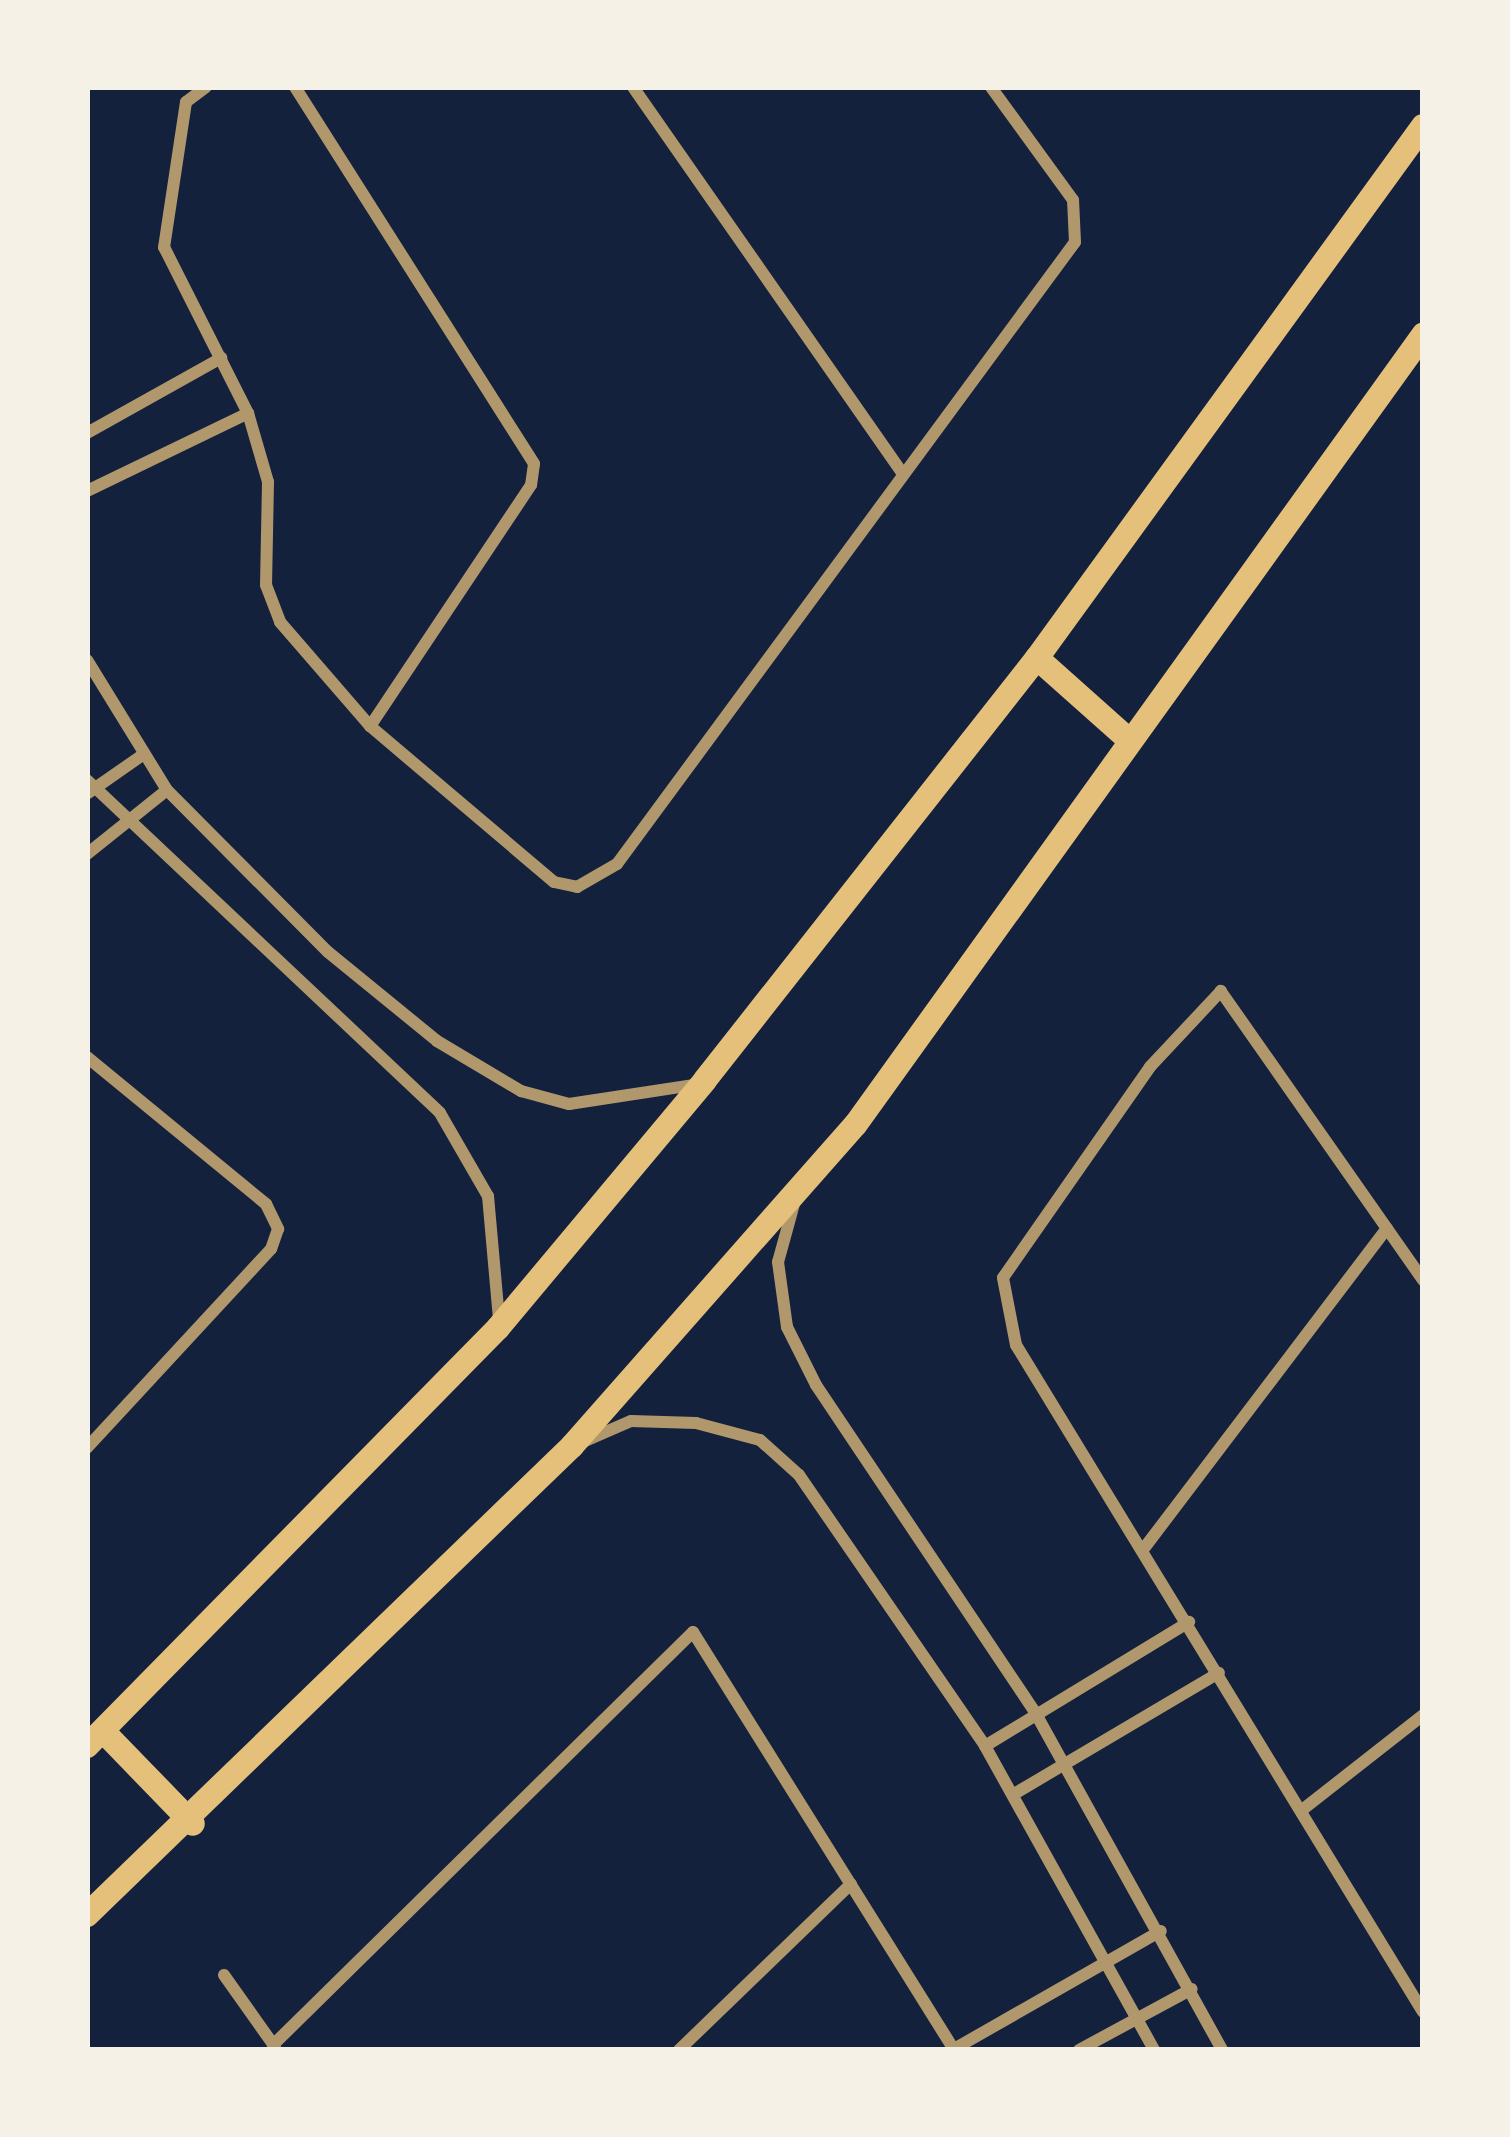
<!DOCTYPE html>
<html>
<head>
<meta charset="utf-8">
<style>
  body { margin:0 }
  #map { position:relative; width:1510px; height:2137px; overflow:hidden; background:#14213d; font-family:Jost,sans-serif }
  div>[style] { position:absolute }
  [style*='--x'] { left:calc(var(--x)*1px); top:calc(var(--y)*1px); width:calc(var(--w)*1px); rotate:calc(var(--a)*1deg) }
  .minor>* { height:12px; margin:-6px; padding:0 6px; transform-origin:6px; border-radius:6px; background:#b1986c }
  .secondary>* { height:24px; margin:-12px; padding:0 12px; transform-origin:12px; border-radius:12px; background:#e5c07b }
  span { translate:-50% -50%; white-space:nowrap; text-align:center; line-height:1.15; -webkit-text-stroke:10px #f6f1e7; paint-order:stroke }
  .frame { position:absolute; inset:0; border:90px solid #f6f1e7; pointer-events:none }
</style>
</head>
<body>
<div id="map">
  <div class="minor">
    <div style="--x:206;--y:87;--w:25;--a:143"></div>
    <div style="--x:186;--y:102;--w:147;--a:98.6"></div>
    <div style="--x:164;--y:247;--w:186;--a:63.2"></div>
    <div style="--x:248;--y:413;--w:72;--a:73.8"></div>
    <div style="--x:268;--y:482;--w:103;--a:91.1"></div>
    <div style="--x:266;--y:585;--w:40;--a:69"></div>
    <div style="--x:280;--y:622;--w:138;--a:49.1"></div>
    <div style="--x:370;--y:726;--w:241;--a:40.3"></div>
    <div style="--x:554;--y:882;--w:24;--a:12"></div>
    <div style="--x:577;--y:887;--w:46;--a:-29.9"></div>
    <div style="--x:617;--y:864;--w:772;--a:-53.63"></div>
    <div style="--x:1075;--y:242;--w:42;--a:-92.7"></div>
    <div style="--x:1073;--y:200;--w:140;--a:-126"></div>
    <div style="--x:295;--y:87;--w:446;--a:57.6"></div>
    <div style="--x:534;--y:464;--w:21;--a:98"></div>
    <div style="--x:531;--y:485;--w:290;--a:123.7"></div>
    <div style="--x:633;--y:87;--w:470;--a:55.1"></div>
    <div style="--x:87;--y:433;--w:154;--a:-29.2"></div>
    <div style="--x:87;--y:491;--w:179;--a:-25.8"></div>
    <div style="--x:87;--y:660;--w:153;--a:58.4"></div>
    <div style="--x:167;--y:790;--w:228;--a:45.2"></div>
    <div style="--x:328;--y:952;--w:141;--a:39.2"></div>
    <div style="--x:437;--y:1041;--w:98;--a:30.8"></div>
    <div style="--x:521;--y:1091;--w:50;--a:15.2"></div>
    <div style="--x:569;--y:1104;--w:125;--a:-8.7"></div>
    <div style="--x:87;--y:780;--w:485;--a:43.3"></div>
    <div style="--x:440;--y:1113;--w:96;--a:60"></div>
    <div style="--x:488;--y:1196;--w:123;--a:84.9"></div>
    <div style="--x:88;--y:793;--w:65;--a:-34.9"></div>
    <div style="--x:87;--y:854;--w:102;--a:-38.7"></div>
    <div style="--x:87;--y:1057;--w:232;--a:39.4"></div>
    <div style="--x:266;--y:1204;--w:28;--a:64"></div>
    <div style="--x:278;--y:1229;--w:21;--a:109"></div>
    <div style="--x:271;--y:1249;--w:271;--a:132.8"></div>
    <div style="--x:794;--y:1204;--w:60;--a:105.4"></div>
    <div style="--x:778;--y:1262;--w:66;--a:82.1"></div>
    <div style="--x:787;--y:1327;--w:65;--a:63.4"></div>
    <div style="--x:816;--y:1385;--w:396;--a:56.2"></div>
    <div style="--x:1036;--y:1714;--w:384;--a:61"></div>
    <div style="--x:1423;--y:1280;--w:353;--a:-125"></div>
    <div style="--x:1221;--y:991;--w:104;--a:133.1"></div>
    <div style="--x:1150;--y:1067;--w:257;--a:124.9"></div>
    <div style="--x:1003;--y:1278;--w:68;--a:79"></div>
    <div style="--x:1016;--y:1345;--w:781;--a:58.61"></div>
    <div style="--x:585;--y:1441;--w:50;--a:-23.5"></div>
    <div style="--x:631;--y:1421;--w:65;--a:1.8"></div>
    <div style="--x:696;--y:1423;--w:66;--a:14.9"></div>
    <div style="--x:760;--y:1440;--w:52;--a:41.9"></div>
    <div style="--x:799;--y:1475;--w:329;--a:55.5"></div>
    <div style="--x:985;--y:1746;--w:348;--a:60.9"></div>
    <div style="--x:1145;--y:1547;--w:400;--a:-52.8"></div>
    <div style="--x:985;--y:1746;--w:239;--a:-31.3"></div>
    <div style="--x:1014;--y:1794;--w:238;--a:-30.6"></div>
    <div style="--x:1302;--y:1810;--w:154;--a:-38.1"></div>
    <div style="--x:224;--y:1975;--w:88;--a:54.7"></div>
    <div style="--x:273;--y:2045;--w:589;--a:-44.52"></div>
    <div style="--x:693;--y:1632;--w:493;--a:58"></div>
    <div style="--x:954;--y:2049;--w:238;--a:-29.7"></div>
    <div style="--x:679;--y:2050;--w:239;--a:-44"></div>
    <div style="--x:1079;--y:2050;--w:128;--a:-28.4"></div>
  </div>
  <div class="secondary">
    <div style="--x:1037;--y:658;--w:122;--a:41.7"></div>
    <div style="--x:103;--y:1731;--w:129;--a:45.9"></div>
    <div style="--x:87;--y:1746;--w:586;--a:-45.48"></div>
    <div style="--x:498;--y:1328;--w:323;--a:-50.1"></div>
    <div style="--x:705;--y:1080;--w:537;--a:-51.81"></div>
    <div style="--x:1037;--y:658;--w:657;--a:-54.04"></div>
    <div style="--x:87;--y:1915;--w:675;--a:-44.04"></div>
    <div style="--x:572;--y:1446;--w:429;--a:-48.6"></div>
    <div style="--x:856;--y:1124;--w:972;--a:-54.3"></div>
  </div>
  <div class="frame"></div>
</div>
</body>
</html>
